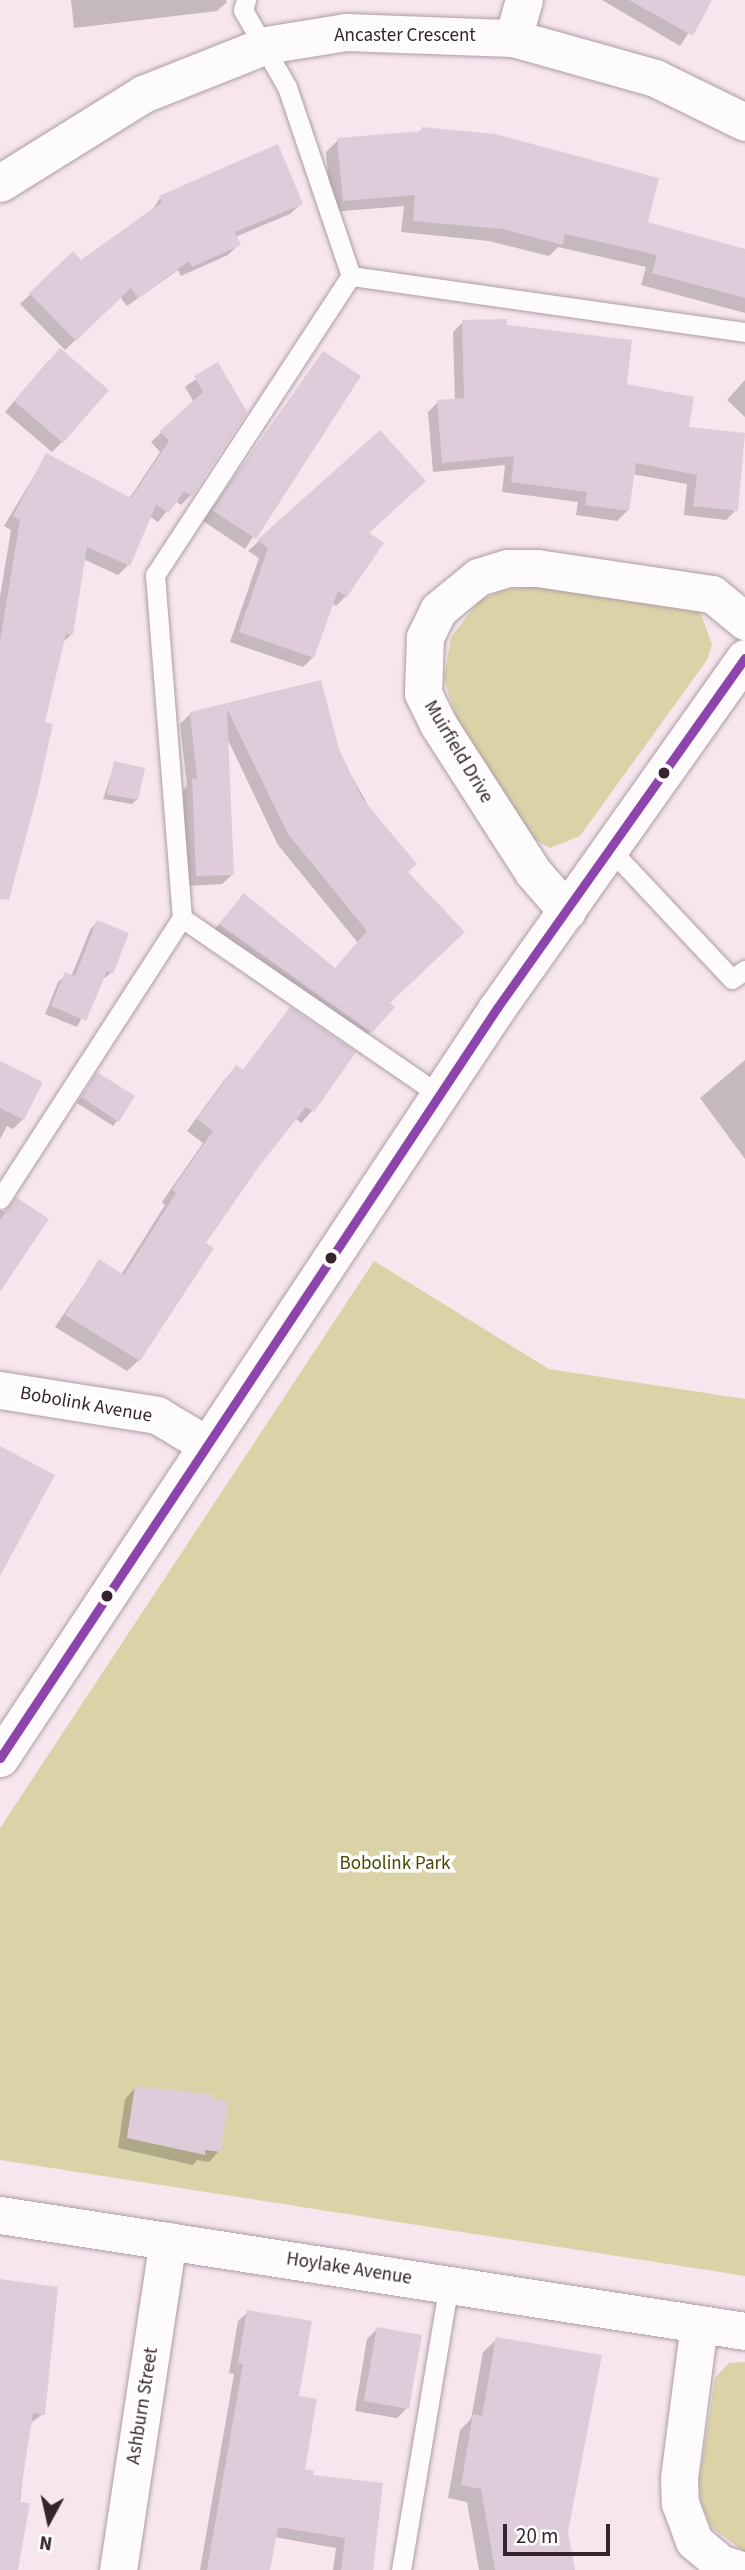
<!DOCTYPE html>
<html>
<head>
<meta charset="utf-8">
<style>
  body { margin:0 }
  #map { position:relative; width:745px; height:2570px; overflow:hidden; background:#f7e6ee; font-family:"Source Sans 3",sans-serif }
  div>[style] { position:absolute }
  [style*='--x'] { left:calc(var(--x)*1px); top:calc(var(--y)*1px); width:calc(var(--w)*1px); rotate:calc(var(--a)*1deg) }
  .green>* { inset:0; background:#dbd3a8 }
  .shadow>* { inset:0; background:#0003 }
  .building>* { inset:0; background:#dfccdb }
  .roads { filter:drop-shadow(0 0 2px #ad9da5) drop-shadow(0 0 2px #ad9da5) }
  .service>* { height:19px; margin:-9.5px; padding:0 9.5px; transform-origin:9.5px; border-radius:9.5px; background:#fefbfc }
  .minor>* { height:37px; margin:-18.5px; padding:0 18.5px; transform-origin:18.5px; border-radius:18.5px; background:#fefbfc }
  .bus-1>* { height:9px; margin:-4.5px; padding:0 4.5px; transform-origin:4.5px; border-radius:4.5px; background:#8e44ad }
  .dots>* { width:19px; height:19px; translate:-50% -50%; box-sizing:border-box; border:4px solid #fff; border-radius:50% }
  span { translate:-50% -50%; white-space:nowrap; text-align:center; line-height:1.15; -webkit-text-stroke:7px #fff; paint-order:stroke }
  .street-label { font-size:19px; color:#37232d }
  .park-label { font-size:19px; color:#4a4802 }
  .north { position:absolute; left:14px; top:2486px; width:70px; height:70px; -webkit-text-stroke:5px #fff; paint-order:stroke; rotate:188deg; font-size:19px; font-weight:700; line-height:28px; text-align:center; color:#37232d }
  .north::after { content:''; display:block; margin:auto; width:24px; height:32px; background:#37232d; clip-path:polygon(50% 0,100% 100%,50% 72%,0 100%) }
  .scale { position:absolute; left:503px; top:2524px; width:107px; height:32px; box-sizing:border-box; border:4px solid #37232d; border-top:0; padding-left:9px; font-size:21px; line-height:24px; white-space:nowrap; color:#37232d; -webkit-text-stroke:5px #fff; paint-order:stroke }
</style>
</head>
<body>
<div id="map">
  <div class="green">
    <div style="clip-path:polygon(536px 586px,700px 611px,712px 645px,707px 660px,580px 836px,550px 848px,530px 837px,457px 719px,444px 679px,451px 637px,480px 600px,503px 590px)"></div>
    <div style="clip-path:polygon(374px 1261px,549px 1369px,745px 1399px,745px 2276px,0 2160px,0 1828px)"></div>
    <div style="clip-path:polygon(745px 2362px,745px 2552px,712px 2528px,702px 2506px,699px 2482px,715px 2378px,729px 2363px)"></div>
  </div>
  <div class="shadow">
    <div style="clip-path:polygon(71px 0,226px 0,227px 2px,217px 11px,74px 28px)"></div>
    <div style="clip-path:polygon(602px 0,710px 0,680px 46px)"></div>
    <div style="clip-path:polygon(422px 129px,646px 223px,745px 250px,745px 313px,641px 285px,646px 267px,558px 247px,549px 256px,489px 241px,401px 232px,404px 206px,331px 212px,326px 152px,338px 140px,418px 133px)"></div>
    <div style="clip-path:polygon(160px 198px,301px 204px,290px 214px,235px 237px,239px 244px,228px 255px,181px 276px,178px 270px,127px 306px,120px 297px,65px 350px,20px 304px,73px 254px,81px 263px,152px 211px)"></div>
    <div style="clip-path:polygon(463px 322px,506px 327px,625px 385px,687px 428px,736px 510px,726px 520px,684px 515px,687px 484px,632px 474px,627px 511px,617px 521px,576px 515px,578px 502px,502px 492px,505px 465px,433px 472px,428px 412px,438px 402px,455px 401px,453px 332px)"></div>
    <div style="clip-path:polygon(323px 353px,359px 377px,245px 549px,203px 521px)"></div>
    <div style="clip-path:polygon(49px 360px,62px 442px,52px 452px,5px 412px)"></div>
    <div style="clip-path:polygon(217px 364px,191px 495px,181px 505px,175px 501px,158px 522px,149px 516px,128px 565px,118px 575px,83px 559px,71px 635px,62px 643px,0 891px,0 597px,11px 530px,4px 526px,46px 456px,129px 499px,160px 452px,151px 442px,194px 402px,185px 387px)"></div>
    <div style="clip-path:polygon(745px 380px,745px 417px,727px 400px)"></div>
    <div style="clip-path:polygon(380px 432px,367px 533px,346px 596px,336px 606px,332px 603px,313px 657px,303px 667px,230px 642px,259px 558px,248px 551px)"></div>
    <div style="clip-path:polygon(320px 682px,337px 750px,406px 873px,388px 1003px,393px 1007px,360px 1042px,210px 935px,234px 906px,335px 969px,358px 943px,278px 845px,227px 738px,233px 874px,222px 884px,186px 886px,183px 790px,187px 786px,180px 724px,191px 713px)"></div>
    <div style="clip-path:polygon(115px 763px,137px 799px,132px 804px,103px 799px)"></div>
    <div style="clip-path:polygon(97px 922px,111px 973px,102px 980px,77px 1027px,45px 1014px,58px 982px,66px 975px,71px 977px,90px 930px)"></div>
    <div style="clip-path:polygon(290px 1009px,353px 1052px,312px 1111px,301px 1123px,295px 1118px,259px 1164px,203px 1244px,139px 1360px,127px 1371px,55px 1327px,100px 1261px,121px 1275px,165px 1205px,162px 1202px,203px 1143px,187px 1131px,225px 1079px,237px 1067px,242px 1071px)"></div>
    <div style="clip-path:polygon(745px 1060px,745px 1159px,700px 1098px)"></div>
    <div style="clip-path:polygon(0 1071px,23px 1119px,13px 1129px,7px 1126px,0 1139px)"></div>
    <div style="clip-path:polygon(97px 1074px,117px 1121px,113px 1126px,77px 1103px)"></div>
    <div style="clip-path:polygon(16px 1199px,0 1289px,0 1210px,4px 1212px)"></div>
    <div style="clip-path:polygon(135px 2088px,219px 2151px,209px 2162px,197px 2160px,193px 2165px,118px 2148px,125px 2099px)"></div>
    <div style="clip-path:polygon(0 2281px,43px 2414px,29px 2424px,12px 2570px,0 2570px)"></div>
    <div style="clip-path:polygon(248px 2312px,297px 2398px,303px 2470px,372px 2570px,333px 2570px,336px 2548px,274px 2537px,268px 2570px,200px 2570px,234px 2374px,229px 2373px,238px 2321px)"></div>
    <div style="clip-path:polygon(377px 2329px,407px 2408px,397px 2418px,355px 2411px,367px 2339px)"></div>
    <div style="clip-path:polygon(497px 2339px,566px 2532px,573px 2570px,479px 2570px,467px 2502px,448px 2498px,460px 2430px,471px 2419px,483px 2352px)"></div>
  </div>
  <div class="building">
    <div style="clip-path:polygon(629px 0,712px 0,693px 36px)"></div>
    <div style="clip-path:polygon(422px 127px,495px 134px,659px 178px,648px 222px,745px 249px,745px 298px,652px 273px,657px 255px,565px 234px,563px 245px,502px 229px,413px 221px,415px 195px,343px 201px,337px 138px,421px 131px)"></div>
    <div style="clip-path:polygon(278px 144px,303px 204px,235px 232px,241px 245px,192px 267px,189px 261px,138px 298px,131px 288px,76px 341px,29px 293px,73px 251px,81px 260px,162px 202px,159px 196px)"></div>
    <div style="clip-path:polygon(507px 319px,507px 325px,632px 340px,627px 384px,694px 397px,689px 427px,745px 433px,738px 511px,693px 506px,697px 475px,636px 463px,629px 511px,585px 505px,587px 492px,511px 482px,514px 456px,442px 463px,437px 400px,464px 398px,462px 320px)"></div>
    <div style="clip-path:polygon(60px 348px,109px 390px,63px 443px,14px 401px)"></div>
    <div style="clip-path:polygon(323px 351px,361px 376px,256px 539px,212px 510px)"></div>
    <div style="clip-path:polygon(218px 362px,247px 412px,192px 496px,184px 491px,169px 513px,156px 505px,130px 566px,87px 547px,73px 635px,66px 634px,45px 722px,53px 724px,37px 796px,9px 900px,0 899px,0 641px,20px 520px,13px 516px,46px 453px,131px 498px,169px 441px,160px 431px,203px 392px,194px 376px)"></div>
    <div style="clip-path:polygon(380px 430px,426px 481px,369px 533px,384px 543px,347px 597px,338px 591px,314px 658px,239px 632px,268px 548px,257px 540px)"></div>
    <div style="clip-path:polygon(321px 680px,339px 749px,362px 798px,417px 864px,408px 872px,465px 932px,390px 1003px,395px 1007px,372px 1033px,219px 924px,244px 893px,335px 968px,367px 931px,288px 834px,227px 709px,234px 875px,196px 876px,192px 778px,197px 779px,190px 712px)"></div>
    <div style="clip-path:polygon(114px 761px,145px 768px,138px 800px,107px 794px)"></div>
    <div style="clip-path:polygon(97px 920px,129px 933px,113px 974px,107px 971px,86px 1021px,51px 1006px,65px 972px,75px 976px)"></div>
    <div style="clip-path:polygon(290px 1007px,356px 1052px,314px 1112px,306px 1107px,260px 1165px,206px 1243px,214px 1248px,140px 1361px,65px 1315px,99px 1259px,124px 1275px,176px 1193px,172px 1190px,213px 1131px,197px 1119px,236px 1065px,243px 1070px)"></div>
    <div style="clip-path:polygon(0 1061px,43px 1082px,24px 1120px,0 1108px)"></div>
    <div style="clip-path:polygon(97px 1072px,135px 1096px,119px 1122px,81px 1097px)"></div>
    <div style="clip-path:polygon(16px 1197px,49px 1219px,0 1292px,0 1220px)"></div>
    <div style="clip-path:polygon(0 1446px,55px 1475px,0 1576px)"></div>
    <div style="clip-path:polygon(135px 2086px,214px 2095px,213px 2099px,228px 2101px,221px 2152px,205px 2150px,205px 2155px,127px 2138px)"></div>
    <div style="clip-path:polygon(0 2279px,58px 2287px,45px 2415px,33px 2413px,19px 2502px,30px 2503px,18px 2570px,0 2570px)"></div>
    <div style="clip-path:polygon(247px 2310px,312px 2321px,299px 2396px,317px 2399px,305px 2469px,314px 2471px,313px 2475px,383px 2483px,373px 2570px,341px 2570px,345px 2538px,278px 2527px,270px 2570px,207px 2570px,243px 2364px,238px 2363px)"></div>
    <div style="clip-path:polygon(377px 2327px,422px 2335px,409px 2409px,364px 2401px)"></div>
    <div style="clip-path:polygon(496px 2337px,602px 2355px,568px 2532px,575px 2570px,495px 2570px,481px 2489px,461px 2485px,473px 2414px,482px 2416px)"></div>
  </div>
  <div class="roads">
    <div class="service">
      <div style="--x:246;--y:0;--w:10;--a:107"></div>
      <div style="--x:243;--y:10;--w:89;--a:60.3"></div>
      <div style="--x:287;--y:87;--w:200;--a:71.3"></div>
      <div style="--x:351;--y:276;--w:398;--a:8.1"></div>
      <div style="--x:608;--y:847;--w:181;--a:46.8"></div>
      <div style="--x:732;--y:979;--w:16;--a:-35"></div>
      <div style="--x:182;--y:918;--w:313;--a:34.5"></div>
      <div style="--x:0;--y:1199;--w:335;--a:-57.1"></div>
      <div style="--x:182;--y:918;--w:344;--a:-94.5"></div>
      <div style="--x:155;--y:575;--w:358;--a:-56.8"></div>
      <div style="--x:401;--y:2570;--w:290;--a:-80.5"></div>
    </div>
    <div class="minor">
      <div style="--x:513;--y:38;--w:40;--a:-74"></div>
      <div style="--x:0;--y:183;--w:168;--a:-31.9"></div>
      <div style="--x:143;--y:94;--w:132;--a:-21.7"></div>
      <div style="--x:266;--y:45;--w:81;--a:-9.2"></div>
      <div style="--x:346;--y:32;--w:167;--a:2.1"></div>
      <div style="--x:513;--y:38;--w:148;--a:15.7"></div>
      <div style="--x:655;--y:78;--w:100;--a:26.1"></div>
      <div style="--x:567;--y:911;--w:52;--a:-131.1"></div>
      <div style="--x:533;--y:872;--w:176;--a:-122.7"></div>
      <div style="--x:438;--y:724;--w:34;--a:-116"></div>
      <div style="--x:423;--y:693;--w:56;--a:-88"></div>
      <div style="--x:425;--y:637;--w:30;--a:-64"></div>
      <div style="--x:438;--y:610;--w:52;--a:-39.5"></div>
      <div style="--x:478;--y:577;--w:30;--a:-17"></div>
      <div style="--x:507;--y:568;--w:30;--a:0"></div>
      <div style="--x:537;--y:568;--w:177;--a:8.5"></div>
      <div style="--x:712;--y:594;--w:43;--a:39.3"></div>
      <div style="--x:0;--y:1390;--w:159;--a:9"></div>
      <div style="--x:157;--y:1415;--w:58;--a:31"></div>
      <div style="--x:0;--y:1758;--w:900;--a:-56.47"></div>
      <div style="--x:497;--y:1008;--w:429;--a:-54.7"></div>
      <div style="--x:0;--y:2215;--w:754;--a:8.85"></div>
      <div style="--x:699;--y:2324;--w:156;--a:97.4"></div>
      <div style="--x:679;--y:2479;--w:24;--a:88"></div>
      <div style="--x:680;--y:2503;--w:40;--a:69.8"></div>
      <div style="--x:694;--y:2541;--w:34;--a:40"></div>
      <div style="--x:720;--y:2563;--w:22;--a:18"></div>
      <div style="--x:118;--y:2570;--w:333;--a:-81.4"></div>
    </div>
  </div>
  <div class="bus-1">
    <div style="--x:0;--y:1758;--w:900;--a:-56.47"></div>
    <div style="--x:497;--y:1008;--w:429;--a:-54.7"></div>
  </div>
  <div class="dots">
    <div style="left:664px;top:773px;background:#37232d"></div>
    <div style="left:331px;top:1258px;background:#37232d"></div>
    <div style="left:107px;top:1596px;background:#37232d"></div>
  </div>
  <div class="street-label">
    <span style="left:405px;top:36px">Ancaster Crescent</span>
    <span style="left:458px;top:752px;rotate:59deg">Muirfield Drive</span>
    <span style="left:86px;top:1405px;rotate:10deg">Bobolink Avenue</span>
    <span style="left:349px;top:2269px;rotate:9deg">Hoylake Avenue</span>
    <span style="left:143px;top:2406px;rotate:-81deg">Ashburn Street</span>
  </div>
  <div class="park-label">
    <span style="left:395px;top:1864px">Bobolink Park</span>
  </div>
  <div class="north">N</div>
  <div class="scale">20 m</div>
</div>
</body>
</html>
